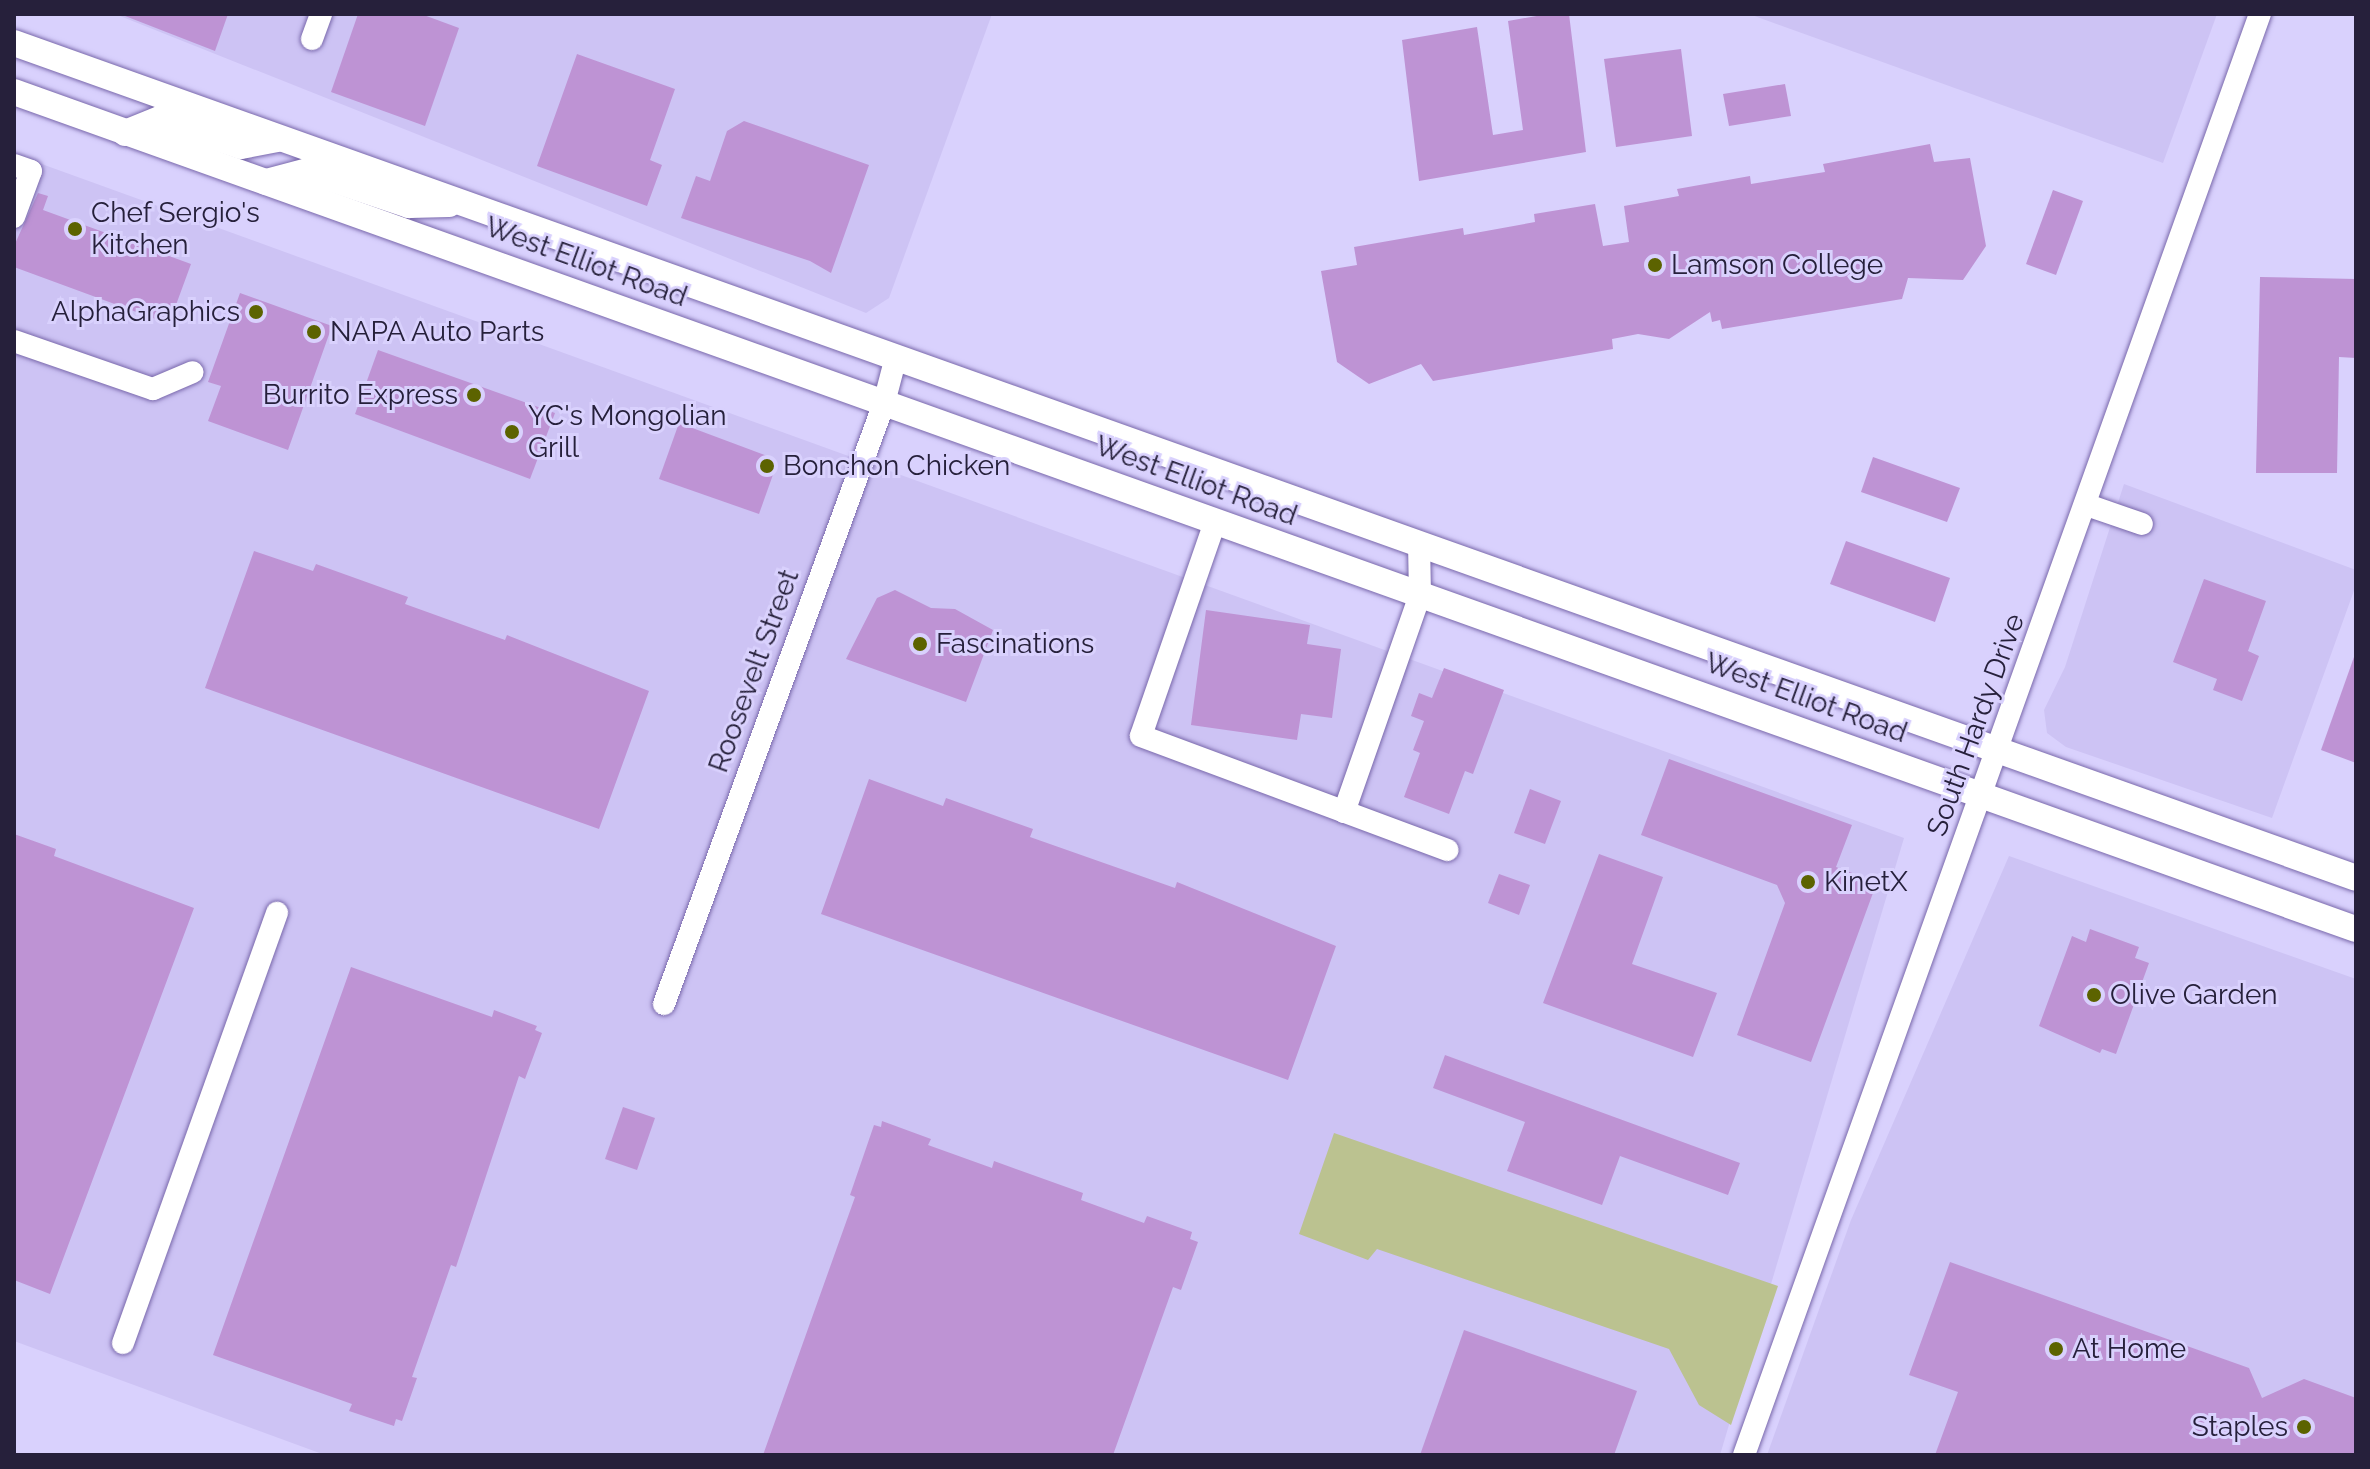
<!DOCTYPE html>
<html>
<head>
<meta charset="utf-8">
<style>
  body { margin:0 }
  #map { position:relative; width:2370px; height:1469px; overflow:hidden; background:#d9d1fd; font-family:Raleway,sans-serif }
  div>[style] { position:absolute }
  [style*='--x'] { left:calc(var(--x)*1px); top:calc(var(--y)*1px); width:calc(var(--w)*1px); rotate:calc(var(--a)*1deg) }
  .built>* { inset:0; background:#cdc3f4 }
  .green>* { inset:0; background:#bbc290 }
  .building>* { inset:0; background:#be93d4 }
  .roads { filter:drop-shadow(0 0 2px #7968ab) drop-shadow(0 0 2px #7968ab) }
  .minor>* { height:22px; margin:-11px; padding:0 11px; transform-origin:11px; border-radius:11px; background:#fff }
  .major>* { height:26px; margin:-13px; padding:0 13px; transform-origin:13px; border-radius:13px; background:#fff }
  .dots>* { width:22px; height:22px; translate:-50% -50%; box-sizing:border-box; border:4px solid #d9d1fd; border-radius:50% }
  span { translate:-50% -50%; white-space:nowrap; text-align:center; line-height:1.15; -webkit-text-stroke:6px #d9d1fd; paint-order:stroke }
  .poi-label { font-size:28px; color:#26203b }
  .left { translate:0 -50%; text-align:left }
  .right { translate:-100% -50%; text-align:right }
  .street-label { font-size:28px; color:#26203b }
  .frame { position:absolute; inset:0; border:16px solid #26203b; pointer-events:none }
</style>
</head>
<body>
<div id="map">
  <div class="built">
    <div style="clip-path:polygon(115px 14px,992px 14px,889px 298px,866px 313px)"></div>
    <div style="clip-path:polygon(1749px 14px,2217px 14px,2163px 163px)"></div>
    <div style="clip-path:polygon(14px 154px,1904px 838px,1720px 1455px,325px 1455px,14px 1341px)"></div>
    <div style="clip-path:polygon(2124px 484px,2356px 570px,2356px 585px,2272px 818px,2066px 747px,2047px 733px,2044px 710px,2065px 667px)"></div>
    <div style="clip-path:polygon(2009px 856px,2356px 979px,2356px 1455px,1767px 1455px,1851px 1220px)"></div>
  </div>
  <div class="green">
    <div style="clip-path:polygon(1334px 1133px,1778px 1286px,1731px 1425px,1699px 1405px,1669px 1349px,1377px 1249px,1368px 1260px,1299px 1234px)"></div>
  </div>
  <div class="building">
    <div style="clip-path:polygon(120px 14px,228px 14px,215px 51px)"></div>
    <div style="clip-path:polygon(358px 14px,421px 14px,459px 28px,425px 126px,331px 92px)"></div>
    <div style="clip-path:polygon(1548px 14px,1569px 14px,1586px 152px,1419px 181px,1402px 40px,1477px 27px,1493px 135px,1523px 130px,1508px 21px)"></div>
    <div style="clip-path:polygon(1681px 49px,1692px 136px,1616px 147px,1604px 59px)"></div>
    <div style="clip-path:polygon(577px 54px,675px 89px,650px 160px,662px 165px,647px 206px,537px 166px)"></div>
    <div style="clip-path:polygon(1785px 84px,1791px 116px,1729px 126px,1723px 94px)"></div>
    <div style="clip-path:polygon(744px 121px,869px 165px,831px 273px,810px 261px,681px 218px,696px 176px,710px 181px,727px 131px)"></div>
    <div style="clip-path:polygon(1930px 144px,1934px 162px,1970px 158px,1986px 246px,1963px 280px,1908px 278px,1902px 299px,1722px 329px,1720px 320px,1712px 322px,1710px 312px,1669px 339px,1638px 334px,1612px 339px,1613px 349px,1433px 381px,1421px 364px,1369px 384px,1337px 362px,1321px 271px,1357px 265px,1354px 247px,1463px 228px,1464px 235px,1535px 222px,1534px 214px,1595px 204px,1603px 246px,1629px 242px,1624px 206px,1679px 196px,1677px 189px,1750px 176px,1751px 184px,1825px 172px,1823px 164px)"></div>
    <div style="clip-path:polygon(2053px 190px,2083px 201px,2056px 275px,2026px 264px)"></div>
    <div style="clip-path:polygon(38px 193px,48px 196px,43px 210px,191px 264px,169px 324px,14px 267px,14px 246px)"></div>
    <div style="clip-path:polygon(2260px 277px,2356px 279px,2356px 358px,2339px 357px,2337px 473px,2256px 473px)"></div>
    <div style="clip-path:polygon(240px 293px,332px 326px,288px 450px,208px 421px,221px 386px,208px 382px)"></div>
    <div style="clip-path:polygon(378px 350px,555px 413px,530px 479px,355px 414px)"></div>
    <div style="clip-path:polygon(679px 423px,770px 457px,775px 469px,759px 514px,659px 479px)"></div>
    <div style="clip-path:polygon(1873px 457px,1960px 488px,1947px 522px,1861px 492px)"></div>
    <div style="clip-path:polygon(1846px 541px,1950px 578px,1935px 622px,1830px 584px)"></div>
    <div style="clip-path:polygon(254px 551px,313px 571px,316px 564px,408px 597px,405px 604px,505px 640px,507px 635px,649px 691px,599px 829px,205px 688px)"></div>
    <div style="clip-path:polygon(2204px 579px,2266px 601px,2248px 651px,2259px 656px,2242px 701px,2213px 690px,2217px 679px,2173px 662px)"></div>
    <div style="clip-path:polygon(895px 590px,931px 608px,955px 609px,993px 630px,966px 702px,846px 659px,877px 598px)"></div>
    <div style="clip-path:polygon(1206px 610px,1310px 625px,1307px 644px,1341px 649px,1332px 718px,1301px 714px,1297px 740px,1191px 725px)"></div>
    <div style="clip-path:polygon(2354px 657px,2356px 658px,2356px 763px,2321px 750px)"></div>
    <div style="clip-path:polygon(1444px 668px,1504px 690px,1473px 774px,1465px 771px,1449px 814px,1404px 797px,1420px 753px,1413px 750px,1424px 721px,1411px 716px,1419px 693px,1432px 698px)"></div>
    <div style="clip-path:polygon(1669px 759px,1852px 825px,1836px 867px,1877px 882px,1811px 1062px,1737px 1035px,1785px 903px,1777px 885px,1641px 835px)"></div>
    <div style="clip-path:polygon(869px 779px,943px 806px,946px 798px,1033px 829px,1030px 837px,1175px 888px,1177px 882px,1336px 946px,1288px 1080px,821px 914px)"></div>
    <div style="clip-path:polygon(1530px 789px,1561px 801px,1545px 844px,1514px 833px)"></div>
    <div style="clip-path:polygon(14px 834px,56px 849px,54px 856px,194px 908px,50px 1294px,14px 1280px)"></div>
    <div style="clip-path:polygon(1599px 854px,1663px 877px,1632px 964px,1717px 993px,1693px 1057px,1543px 1003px)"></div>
    <div style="clip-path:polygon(1499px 874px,1530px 885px,1519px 915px,1488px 903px)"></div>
    <div style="clip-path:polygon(2090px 929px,2139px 947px,2135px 958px,2149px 963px,2116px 1054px,2102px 1049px,2100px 1053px,2039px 1026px,2072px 936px,2086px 942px)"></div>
    <div style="clip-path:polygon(351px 967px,492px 1017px,494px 1010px,537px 1026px,535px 1030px,542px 1033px,525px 1079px,519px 1076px,456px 1267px,451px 1265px,412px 1377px,417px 1378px,402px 1421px,396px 1419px,394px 1426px,349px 1411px,352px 1404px,213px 1355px)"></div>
    <div style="clip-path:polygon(1445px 1055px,1740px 1163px,1728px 1195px,1620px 1156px,1602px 1205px,1507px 1171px,1525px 1122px,1433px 1088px)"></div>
    <div style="clip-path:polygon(623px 1107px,655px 1118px,637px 1170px,605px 1159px)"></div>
    <div style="clip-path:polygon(882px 1121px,931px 1139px,928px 1145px,992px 1168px,994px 1161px,1083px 1193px,1081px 1200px,1144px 1223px,1147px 1216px,1192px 1232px,1190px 1239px,1198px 1242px,1181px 1290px,1173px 1287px,1113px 1455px,763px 1455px,855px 1197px,850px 1195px,874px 1125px,881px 1127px)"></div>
    <div style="clip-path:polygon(1950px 1262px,2249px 1368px,2262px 1398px,2304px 1379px,2356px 1398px,2356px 1455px,1935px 1455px,1958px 1392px,1909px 1375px)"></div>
    <div style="clip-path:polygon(1464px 1330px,1637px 1391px,1614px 1455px,1420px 1455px)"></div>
  </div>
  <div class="roads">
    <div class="minor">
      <div style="--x:312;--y:39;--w:27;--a:-70"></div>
      <div style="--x:14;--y:165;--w:18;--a:19"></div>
      <div style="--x:31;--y:171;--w:49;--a:110.3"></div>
      <div style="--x:14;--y:341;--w:147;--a:19.1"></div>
      <div style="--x:153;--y:389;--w:43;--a:-23"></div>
      <div style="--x:2087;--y:505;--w:58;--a:19.1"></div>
      <div style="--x:1215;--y:522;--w:226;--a:109.1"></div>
      <div style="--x:1141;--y:736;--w:327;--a:20.4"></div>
      <div style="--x:1344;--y:812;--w:230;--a:-70.7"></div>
      <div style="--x:1420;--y:595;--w:52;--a:-91.1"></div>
      <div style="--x:664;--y:1004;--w:640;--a:-69.89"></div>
      <div style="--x:884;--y:403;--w:48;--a:-75.4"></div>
      <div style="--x:123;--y:1343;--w:457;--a:-70.3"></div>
      <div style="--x:1744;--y:1455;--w:1531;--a:-70.3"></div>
    </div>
    <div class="major">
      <div style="--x:14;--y:43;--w:2486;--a:19.62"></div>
      <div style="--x:14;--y:92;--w:2487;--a:19.67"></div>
      <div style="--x:125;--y:133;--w:38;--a:-22"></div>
      <div style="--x:160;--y:119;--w:85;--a:18.4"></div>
      <div style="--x:241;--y:146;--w:37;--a:-11"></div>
      <div style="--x:266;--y:182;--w:43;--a:-14.7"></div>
      <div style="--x:308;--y:171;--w:107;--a:18.6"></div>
      <div style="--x:409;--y:205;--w:40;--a:-1.4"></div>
    </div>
  </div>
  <div class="dots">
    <div style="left:75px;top:229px;background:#5c6300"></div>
    <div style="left:1655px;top:265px;background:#5c6300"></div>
    <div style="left:256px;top:312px;background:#5c6300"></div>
    <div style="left:314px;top:332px;background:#5c6300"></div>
    <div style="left:474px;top:395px;background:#5c6300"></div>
    <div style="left:512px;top:432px;background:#5c6300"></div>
    <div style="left:767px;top:466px;background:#5c6300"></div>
    <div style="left:920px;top:644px;background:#5c6300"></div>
    <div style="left:1808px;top:882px;background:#5c6300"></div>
    <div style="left:2094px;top:995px;background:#5c6300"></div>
    <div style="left:2056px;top:1349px;background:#5c6300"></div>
    <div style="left:2304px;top:1427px;background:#5c6300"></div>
  </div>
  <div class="poi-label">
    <span class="left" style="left:91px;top:229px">Chef Sergio's<br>Kitchen</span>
    <span class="left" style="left:1671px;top:265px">Lamson College</span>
    <span class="right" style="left:240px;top:312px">AlphaGraphics</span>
    <span class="left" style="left:330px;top:332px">NAPA Auto Parts</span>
    <span class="right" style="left:458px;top:395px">Burrito Express</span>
    <span class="left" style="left:528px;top:432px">YC's Mongolian<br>Grill</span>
    <span class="left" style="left:783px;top:466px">Bonchon Chicken</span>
    <span class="left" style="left:936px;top:644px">Fascinations</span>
    <span class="left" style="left:1824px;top:882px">KinetX</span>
    <span class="left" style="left:2110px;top:995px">Olive Garden</span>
    <span class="left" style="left:2072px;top:1349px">At Home</span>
    <span class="right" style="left:2288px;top:1427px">Staples</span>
  </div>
  <div class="street-label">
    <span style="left:586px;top:262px;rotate:20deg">West Elliot Road</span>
    <span style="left:1196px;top:481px;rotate:20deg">West Elliot Road</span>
    <span style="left:754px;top:671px;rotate:-70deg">Roosevelt Street</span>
    <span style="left:1806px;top:698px;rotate:20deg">West Elliot Road</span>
    <span style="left:1976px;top:725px;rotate:-70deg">South Hardy Drive</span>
  </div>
  <div class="frame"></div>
</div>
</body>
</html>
